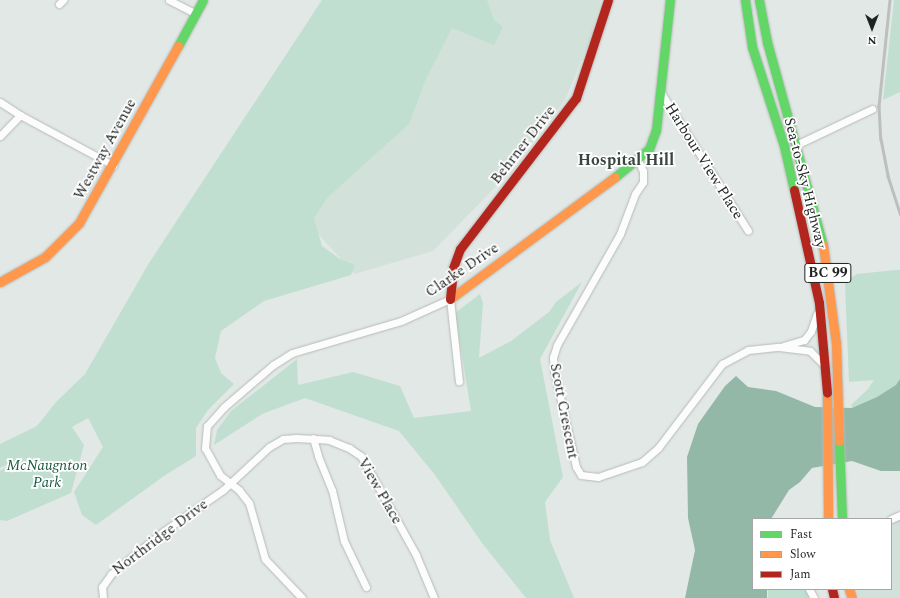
<!DOCTYPE html>
<html>
<head>
<meta charset="utf-8">
<style>
  body { margin:0 }
  #map { position:relative; width:900px; height:598px; overflow:hidden; background:#e2e8e5; font-family:Spectral,serif }
  div>[style] { position:absolute }
  [style*='--x'] { left:calc(var(--x)*1px); top:calc(var(--y)*1px); width:calc(var(--w)*1px); rotate:calc(var(--a)*1deg) }
  .built>* { inset:0; background:#d2e1da }
  .green>* { inset:0; background:#c0dfd1 }
  .water>* { inset:0; background:#94b8a8 }
  .roads { filter:drop-shadow(0 0 1px #b5bbb8) drop-shadow(0 0 1px #b5bbb8) }
  .street>* { height:7px; margin:-3.5px; padding:0 3.5px; transform-origin:3.5px; border-radius:3.5px; background:#fbfcfb }
  .fast>* { height:9px; margin:-4.5px; padding:0 4.5px; transform-origin:4.5px; border-radius:4.5px; background:#63d668 }
  .slow>* { height:9px; margin:-4.5px; padding:0 4.5px; transform-origin:4.5px; border-radius:4.5px; background:#ff974d }
  .jam>* { height:9px; margin:-4.5px; padding:0 4.5px; transform-origin:4.5px; border-radius:4.5px; background:#b3261e }
  .rail>* { height:2.5px; margin:-1.25px; padding:0 1.25px; transform-origin:1.25px; border-radius:1.25px; background:#bdbebe }
  span { translate:-50% -50%; white-space:nowrap; text-align:center; line-height:1.15; -webkit-text-stroke:3.5px #fff; paint-order:stroke }
  .shield-label span { padding:1px 3px; background:#fff; border:1px solid; border-radius:3px; -webkit-text-stroke-width:0 }
  .shield-label { font-size:14px; color:#1e2320; font-weight:700 }
  .street-label { font-size:15px; color:#1e2320 }
  .park-label { font-size:15px; color:#1a5842; font-style:italic }
  .neighbourhood-label { font-size:16px; color:#39453f; font-weight:700 }
  .legend { position:absolute; left:752px; top:518px; width:140px; height:72px; box-sizing:border-box; background:#fff; border:1px solid #a5a7a6; margin:0; padding:5px 7px; list-style:none; font-size:12px; color:#1e2320 }
  .legend li { display:flex; align-items:center; gap:8px; height:20px }
  .legend b { width:20px; border:1px solid #a5a7a6 }
  .north { position:absolute; left:852px; top:8px; width:40px; height:40px; -webkit-text-stroke:3px #fff; paint-order:stroke; rotate:180deg; font-size:11px; font-weight:700; line-height:16px; text-align:center; color:#1e2320 }
  .north::after { content:''; display:block; margin:auto; width:14px; height:18px; background:#1e2320; clip-path:polygon(50% 0,100% 100%,50% 72%,0 100%) }
</style>
</head>
<body>
<div id="map">
  <div class="built">
    <div style="clip-path:polygon(435px 0,601px 0,589px 42px,565px 100px,508px 174px,433px 251px,354px 274px,306px 220px)"></div>
    <div style="clip-path:polygon(900px 518px,900px 598px,859px 598px,857px 589px,891px 589px,891px 522px)"></div>
  </div>
  <div class="green">
    <div style="clip-path:polygon(322px 0,487px 0,494px 20px,503px 27px,494px 45px,452px 28px,425px 81px,409px 124px,328px 197px,314px 218px,322px 246px,340px 259px,355px 265px,351px 275px,264px 301px,221px 331px,215px 358px,221px 373px,234px 384px,208px 410px,196px 428px,196px 456px,164px 476px,96px 525px,82px 515px,74px 492px,103px 447px,88px 418px,72px 427px,84px 445px,71px 493px,7px 521px,0 520px,0 471px,19px 458px,0 468px,0 444px,37px 426px,56px 402px,85px 374px,149px 263px)"></div>
    <div style="clip-path:polygon(894px 0,900px 0,900px 92px,883px 100px)"></div>
    <div style="clip-path:polygon(895px 270px,900px 270px,900px 405px,852px 408px,851px 405px,868px 389px,874px 380px,849px 382px,845px 285px,847px 280px,857px 274px)"></div>
    <div style="clip-path:polygon(582px 282px,540px 359px,563px 477px,545px 502px,550px 540px,574px 598px,526px 598px,482px 543px,435px 475px,399px 431px,305px 398px,262px 414px,214px 445px,217px 430px,231px 411px,297px 359px,298px 385px,353px 372px,400px 386px,414px 418px,471px 411px,455px 313px,480px 294px,483px 303px,479px 358px,511px 341px,549px 312px,556px 302px)"></div>
    <div style="clip-path:polygon(768px 589px,808px 589px,810px 598px,768px 598px)"></div>
  </div>
  <div class="water">
    <div style="clip-path:polygon(736px 376px,748px 387px,776px 391px,815px 407px,852px 408px,877px 397px,896px 385px,900px 379px,900px 471px,881px 471px,852px 461px,812px 468px,800px 482px,789px 490px,771px 519px,753px 519px,753px 589px,767px 589px,767px 598px,685px 598px,695px 550px,688px 518px,687px 457px,698px 424px,725px 386px)"></div>
  </div>
  <div class="roads">
    <div class="street">
      <div style="--x:169;--y:0;--w:29;--a:27"></div>
      <div style="--x:59;--y:4;--w:6;--a:-45"></div>
      <div style="--x:660;--y:91;--w:165;--a:57.8"></div>
      <div style="--x:0;--y:102;--w:24;--a:33"></div>
      <div style="--x:20;--y:115;--w:106;--a:28.3"></div>
      <div style="--x:0;--y:136;--w:29;--a:-46"></div>
      <div style="--x:798;--y:144;--w:82;--a:-25.3"></div>
      <div style="--x:638;--y:160;--w:12;--a:66"></div>
      <div style="--x:643;--y:171;--w:11;--a:90"></div>
      <div style="--x:643;--y:182;--w:14;--a:124"></div>
      <div style="--x:635;--y:194;--w:43;--a:110.6"></div>
      <div style="--x:620;--y:234;--w:128;--a:119.6"></div>
      <div style="--x:557;--y:345;--w:13;--a:108"></div>
      <div style="--x:553;--y:357;--w:13;--a:86"></div>
      <div style="--x:554;--y:370;--w:99;--a:77.2"></div>
      <div style="--x:576;--y:467;--w:9;--a:58"></div>
      <div style="--x:581;--y:475;--w:17;--a:7"></div>
      <div style="--x:598;--y:477;--w:46;--a:-18.8"></div>
      <div style="--x:642;--y:462;--w:21;--a:-41"></div>
      <div style="--x:658;--y:448;--w:106;--a:-52.7"></div>
      <div style="--x:722;--y:364;--w:30;--a:-28"></div>
      <div style="--x:748;--y:350;--w:31;--a:-6"></div>
      <div style="--x:779;--y:347;--w:31;--a:7"></div>
      <div style="--x:810;--y:351;--w:20;--a:45"></div>
      <div style="--x:450;--y:299;--w:83;--a:83.8"></div>
      <div style="--x:783;--y:346;--w:22;--a:-16"></div>
      <div style="--x:804;--y:340;--w:11;--a:-52"></div>
      <div style="--x:811;--y:331;--w:18;--a:-71"></div>
      <div style="--x:313;--y:438;--w:19;--a:74"></div>
      <div style="--x:318;--y:456;--w:37;--a:68"></div>
      <div style="--x:332;--y:490;--w:52;--a:76.8"></div>
      <div style="--x:344;--y:541;--w:51;--a:64.4"></div>
      <div style="--x:891;--y:519;--w:10;--a:-24"></div>
      <div style="--x:809;--y:589;--w:10;--a:61"></div>
      <div style="--x:103;--y:598;--w:11;--a:-95"></div>
      <div style="--x:102;--y:587;--w:16;--a:-55"></div>
      <div style="--x:111;--y:574;--w:68;--a:-39.1"></div>
      <div style="--x:164;--y:531;--w:72;--a:-34.8"></div>
      <div style="--x:223;--y:490;--w:63;--a:-43.1"></div>
      <div style="--x:269;--y:447;--w:16;--a:-30"></div>
      <div style="--x:283;--y:439;--w:13;--a:-4"></div>
      <div style="--x:296;--y:438;--w:33;--a:3"></div>
      <div style="--x:329;--y:440;--w:22;--a:22"></div>
      <div style="--x:349;--y:448;--w:14;--a:34"></div>
      <div style="--x:361;--y:456;--w:113;--a:60.9"></div>
      <div style="--x:416;--y:555;--w:47;--a:67.3"></div>
      <div style="--x:302;--y:598;--w:54;--a:-133.5"></div>
      <div style="--x:265;--y:559;--w:58;--a:-105.9"></div>
      <div style="--x:249;--y:503;--w:16;--a:-128"></div>
      <div style="--x:239;--y:490;--w:24;--a:-142"></div>
      <div style="--x:220;--y:475;--w:31;--a:-119"></div>
      <div style="--x:205;--y:448;--w:22;--a:-85"></div>
      <div style="--x:207;--y:426;--w:25;--a:-48"></div>
      <div style="--x:224;--y:407;--w:65;--a:-40.6"></div>
      <div style="--x:273;--y:365;--w:22;--a:-32"></div>
      <div style="--x:292;--y:353;--w:114;--a:-16.4"></div>
      <div style="--x:401;--y:321;--w:54;--a:-24.2"></div>
    </div>
    <div class="fast">
      <div style="--x:745;--y:0;--w:48;--a:81.5"></div>
      <div style="--x:752;--y:47;--w:104;--a:72.1"></div>
      <div style="--x:784;--y:146;--w:45;--a:77.2"></div>
      <div style="--x:759;--y:0;--w:43;--a:79.2"></div>
      <div style="--x:767;--y:42;--w:211;--a:74.6"></div>
      <div style="--x:178;--y:46;--w:52;--a:-61.5"></div>
      <div style="--x:615;--y:177;--w:44;--a:-39.5"></div>
      <div style="--x:649;--y:149;--w:20;--a:-70"></div>
      <div style="--x:656;--y:130;--w:131;--a:-83.9"></div>
      <div style="--x:839;--y:441;--w:78;--a:87.8"></div>
    </div>
    <div class="slow">
      <div style="--x:823;--y:245;--w:100;--a:82.5"></div>
      <div style="--x:836;--y:344;--w:97;--a:88.2"></div>
      <div style="--x:0;--y:282;--w:51;--a:-29.1"></div>
      <div style="--x:45;--y:257;--w:48;--a:-45"></div>
      <div style="--x:79;--y:223;--w:203;--a:-60.8"></div>
      <div style="--x:450;--y:299;--w:205;--a:-36.5"></div>
      <div style="--x:827;--y:393;--w:126;--a:89.5"></div>
      <div style="--x:849;--y:589;--w:9;--a:72"></div>
    </div>
    <div class="jam">
      <div style="--x:794;--y:190;--w:116;--a:77.5"></div>
      <div style="--x:819;--y:303;--w:90;--a:84.9"></div>
      <div style="--x:450;--y:299;--w:31;--a:-84"></div>
      <div style="--x:453;--y:268;--w:20;--a:-70"></div>
      <div style="--x:460;--y:249;--w:190;--a:-52.5"></div>
      <div style="--x:576;--y:98;--w:103;--a:-71.9"></div>
      <div style="--x:832;--y:589;--w:9;--a:77"></div>
    </div>
  </div>
  <div class="rail">
    <div style="--x:890;--y:0;--w:107;--a:95.9"></div>
    <div style="--x:879;--y:106;--w:33;--a:87"></div>
    <div style="--x:881;--y:139;--w:38;--a:79"></div>
    <div style="--x:888;--y:176;--w:40;--a:72"></div>
  </div>
  <div class="shield-label">
    <span style="left:828px;top:273px">BC 99</span>
  </div>
  <div class="street-label">
    <span style="left:523px;top:145px;rotate:-52deg">Behrner Drive</span>
    <span style="left:105px;top:149px;rotate:-61deg">Westway Avenue</span>
    <span style="left:704px;top:161px;rotate:58deg">Harbour View Place</span>
    <span style="left:805px;top:183px;rotate:76deg">Sea-to-Sky Highway</span>
    <span style="left:462px;top:270px;rotate:-34deg">Clarke Drive</span>
    <span style="left:564px;top:411px;rotate:79deg">Scott Crescent</span>
    <span style="left:380px;top:491px;rotate:60deg">View Place</span>
    <span style="left:160px;top:537px;rotate:-37deg">Northridge Drive</span>
  </div>
  <div class="park-label">
    <span style="left:47px;top:474px">McNaugnton<br>Park</span>
  </div>
  <div class="neighbourhood-label">
    <span style="left:626px;top:160px">Hospital Hill</span>
  </div>
  <ul class="legend">
  <li><b style="height:5px;background:#63d668"></b>Fast</li>
  <li><b style="height:5px;background:#ff974d"></b>Slow</li>
  <li><b style="height:5px;background:#b3261e"></b>Jam</li>
  </ul>
  <div class="north">N</div>
</div>
</body>
</html>
